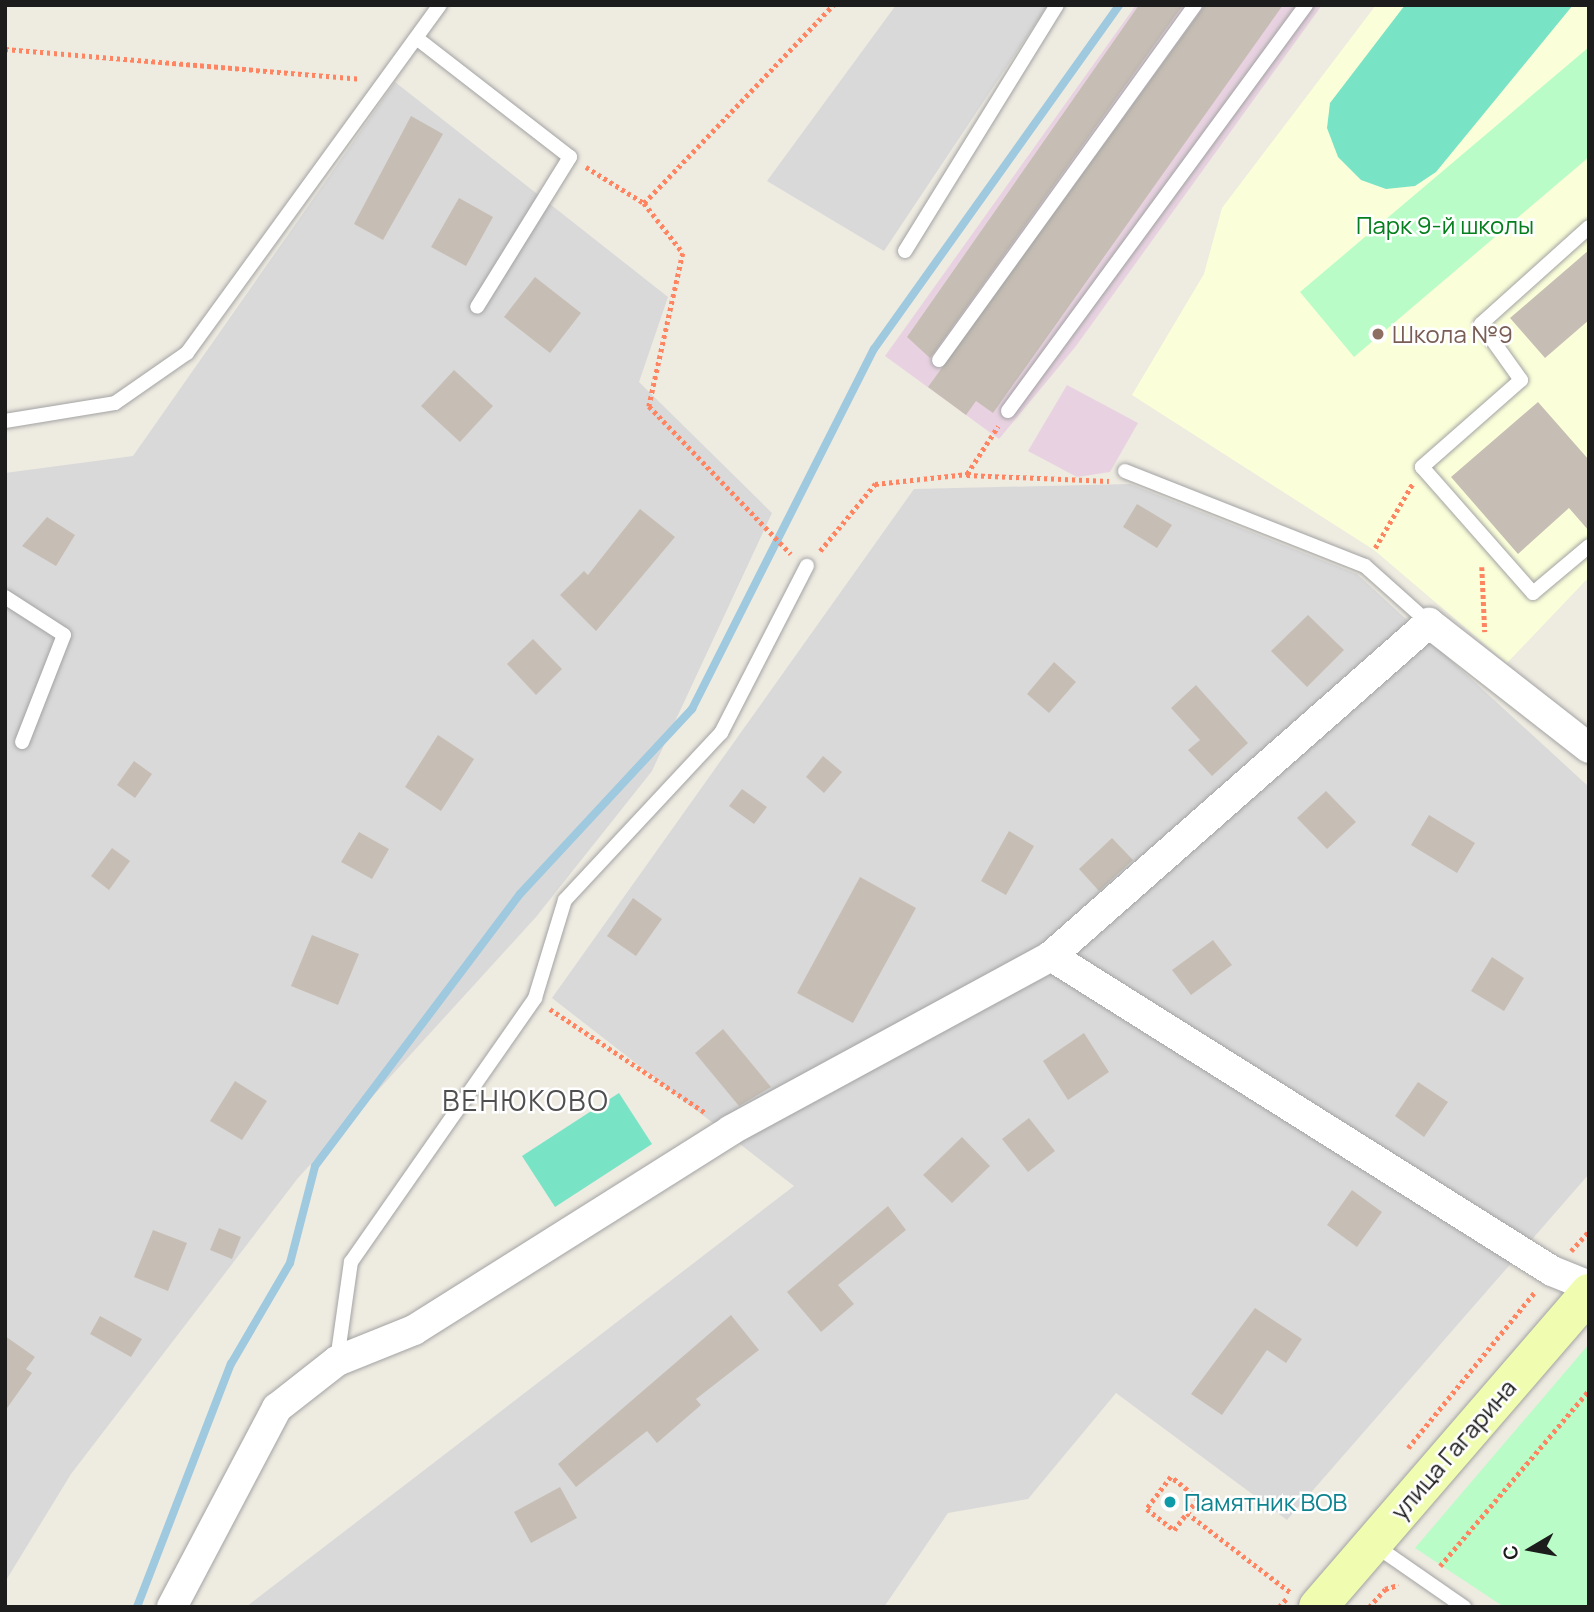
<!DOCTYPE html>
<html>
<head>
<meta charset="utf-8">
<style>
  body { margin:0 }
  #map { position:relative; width:1594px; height:1612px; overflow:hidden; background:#eeebe1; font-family:Manrope,sans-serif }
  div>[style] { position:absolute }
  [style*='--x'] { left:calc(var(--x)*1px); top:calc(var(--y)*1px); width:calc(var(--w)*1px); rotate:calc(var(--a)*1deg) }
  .residential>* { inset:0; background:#dad9d9 }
  .industrial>* { inset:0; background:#e8d2e1 }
  .education>* { inset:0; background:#fbffd9 }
  .park>* { inset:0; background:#bafcc7 }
  .pitch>* { inset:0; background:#79e3c6 }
  .stream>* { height:8px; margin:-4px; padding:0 4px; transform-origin:4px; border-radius:4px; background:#9ec9df }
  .building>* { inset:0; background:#c6beb4 }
  .path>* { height:4.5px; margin-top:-2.25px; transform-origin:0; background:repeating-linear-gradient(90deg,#ff8461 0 3.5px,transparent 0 7px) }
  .roads { filter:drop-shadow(0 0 2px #a3a3a3) drop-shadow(0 0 2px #a3a3a3) }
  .service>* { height:14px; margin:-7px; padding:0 7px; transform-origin:7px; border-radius:7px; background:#fff }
  .minor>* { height:30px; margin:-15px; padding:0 15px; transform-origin:15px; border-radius:15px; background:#fff }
  .secondary>* { height:38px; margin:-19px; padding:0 19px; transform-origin:19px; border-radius:19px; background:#f0fdb0 }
  .dots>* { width:19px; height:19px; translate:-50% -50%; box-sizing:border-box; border:4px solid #fff; border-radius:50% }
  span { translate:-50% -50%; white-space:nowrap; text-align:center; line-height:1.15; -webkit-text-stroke:5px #fff; paint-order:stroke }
  .park-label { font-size:24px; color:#057f1d }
  .education-label { font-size:24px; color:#785e54 }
  .left { translate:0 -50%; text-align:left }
  .street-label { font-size:24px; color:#1c1c1c }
  .culture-label { font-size:24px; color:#0d838f }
  .quarter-label { font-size:28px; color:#4f4f4f; letter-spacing:2px }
  .frame { position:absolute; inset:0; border:7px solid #1c1c1c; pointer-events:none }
  .north { position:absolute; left:1496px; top:1514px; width:70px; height:70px; -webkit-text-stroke:5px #fff; paint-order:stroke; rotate:260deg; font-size:19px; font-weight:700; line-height:28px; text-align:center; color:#1c1c1c }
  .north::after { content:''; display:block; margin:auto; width:24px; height:32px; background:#1c1c1c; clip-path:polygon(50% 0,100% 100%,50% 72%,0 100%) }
</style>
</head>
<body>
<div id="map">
  <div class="residential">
    <div style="clip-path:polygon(896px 5px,1048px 5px,884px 251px,767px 181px)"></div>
    <div style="clip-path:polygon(395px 82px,668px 297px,639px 382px,772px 513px,652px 771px,536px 917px,298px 1178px,71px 1474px,5px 1582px,5px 473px,133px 456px)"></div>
    <div style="clip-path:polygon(1130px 484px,1357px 574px,1589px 787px,1589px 1174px,1287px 1520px,1116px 1393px,1028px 1499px,948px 1513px,884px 1607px,246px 1607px,794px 1186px,552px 998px,914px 489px)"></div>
  </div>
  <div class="industrial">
    <div style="clip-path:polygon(1136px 5px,1322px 5px,1076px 346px,999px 439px,885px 356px)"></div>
    <div style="clip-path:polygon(1067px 385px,1138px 423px,1110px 472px,1077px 477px,1028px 451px)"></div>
  </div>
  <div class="education">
    <div style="clip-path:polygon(1376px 5px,1589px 5px,1589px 577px,1507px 663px,1374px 550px,1132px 395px,1204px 274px,1222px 208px)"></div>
  </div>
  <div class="park">
    <div style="clip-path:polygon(1589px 47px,1589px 157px,1354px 357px,1300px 292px)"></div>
    <div style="clip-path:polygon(1589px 1344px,1589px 1607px,1504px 1607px,1415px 1548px)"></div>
  </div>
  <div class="pitch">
    <div style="clip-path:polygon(1405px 5px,1573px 5px,1436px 172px,1415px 186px,1386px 189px,1361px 180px,1338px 157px,1327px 128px,1330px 103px)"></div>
    <div style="clip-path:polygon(619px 1093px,652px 1144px,555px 1207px,522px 1156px)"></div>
  </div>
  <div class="stream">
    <div style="--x:137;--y:1607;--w:261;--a:-68.9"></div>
    <div style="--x:231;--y:1364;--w:117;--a:-59.7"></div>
    <div style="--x:290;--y:1263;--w:100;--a:-75.5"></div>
    <div style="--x:315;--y:1166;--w:341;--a:-53"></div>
    <div style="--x:520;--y:894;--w:253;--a:-47.1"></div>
    <div style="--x:692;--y:709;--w:403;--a:-63.2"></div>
    <div style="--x:874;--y:349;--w:422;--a:-54.5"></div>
  </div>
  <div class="building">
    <div style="clip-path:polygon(1139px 5px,1183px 5px,930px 358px,907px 337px)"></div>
    <div style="clip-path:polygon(1205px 5px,1283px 5px,993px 413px,976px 401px,966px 415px,928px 387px)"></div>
    <div style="clip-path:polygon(411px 116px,443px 134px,383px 240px,354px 224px)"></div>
    <div style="clip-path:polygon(459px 198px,493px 217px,466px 266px,431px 247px)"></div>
    <div style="clip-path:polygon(1589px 250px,1589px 320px,1545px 358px,1510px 318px)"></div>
    <div style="clip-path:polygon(535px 277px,581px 313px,550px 353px,504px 317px)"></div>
    <div style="clip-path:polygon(454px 370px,493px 406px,460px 442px,421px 406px)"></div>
    <div style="clip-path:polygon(1538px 402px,1589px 460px,1589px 531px,1569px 508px,1518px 554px,1451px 477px)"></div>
    <div style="clip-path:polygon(1137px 504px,1172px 525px,1157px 548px,1123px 527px)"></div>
    <div style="clip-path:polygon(640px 509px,675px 537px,596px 631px,560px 595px,584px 571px,588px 575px)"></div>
    <div style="clip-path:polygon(47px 517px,75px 535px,56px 566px,22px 546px)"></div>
    <div style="clip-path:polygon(1308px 615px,1344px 650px,1307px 687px,1271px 651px)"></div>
    <div style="clip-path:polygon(533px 639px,562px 669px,536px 695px,507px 664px)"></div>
    <div style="clip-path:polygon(1054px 662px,1076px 682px,1049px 713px,1027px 694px)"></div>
    <div style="clip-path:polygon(1196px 685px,1248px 743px,1212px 776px,1188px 750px,1200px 740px,1171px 708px)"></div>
    <div style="clip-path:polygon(438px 735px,474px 759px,441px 811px,405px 787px)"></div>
    <div style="clip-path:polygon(823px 756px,842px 772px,824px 793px,806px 777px)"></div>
    <div style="clip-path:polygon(134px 761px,152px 774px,135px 798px,117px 785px)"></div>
    <div style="clip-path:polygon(742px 789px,767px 807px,754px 824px,729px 806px)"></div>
    <div style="clip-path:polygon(1326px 791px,1356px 822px,1327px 849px,1297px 818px)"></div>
    <div style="clip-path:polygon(1429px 815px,1475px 843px,1457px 873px,1411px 845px)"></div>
    <div style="clip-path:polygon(1009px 831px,1034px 846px,1006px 895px,981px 881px)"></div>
    <div style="clip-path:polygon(359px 832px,389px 849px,372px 879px,341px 862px)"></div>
    <div style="clip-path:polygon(1112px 838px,1133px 860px,1099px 891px,1079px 869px)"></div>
    <div style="clip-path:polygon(112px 848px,130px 861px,109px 890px,91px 876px)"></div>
    <div style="clip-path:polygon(860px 877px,916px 908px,853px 1023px,797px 993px)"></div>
    <div style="clip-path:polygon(633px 898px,662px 919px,636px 956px,607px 936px)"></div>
    <div style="clip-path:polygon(312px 935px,359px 954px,338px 1005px,291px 986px)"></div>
    <div style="clip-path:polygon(1213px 940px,1232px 965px,1191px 995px,1172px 970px)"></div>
    <div style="clip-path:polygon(1492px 957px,1524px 978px,1504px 1011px,1471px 991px)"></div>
    <div style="clip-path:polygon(723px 1029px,771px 1087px,739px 1106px,695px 1053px)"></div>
    <div style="clip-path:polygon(1084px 1033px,1109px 1072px,1068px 1100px,1043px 1061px)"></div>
    <div style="clip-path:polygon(235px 1081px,267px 1101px,242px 1140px,210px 1121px)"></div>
    <div style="clip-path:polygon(1418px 1082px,1448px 1102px,1424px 1137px,1395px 1116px)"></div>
    <div style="clip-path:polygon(1029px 1118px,1055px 1151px,1028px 1172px,1002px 1139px)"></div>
    <div style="clip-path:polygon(962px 1137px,990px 1166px,952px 1203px,923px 1175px)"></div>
    <div style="clip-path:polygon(1352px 1190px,1382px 1212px,1357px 1247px,1327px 1225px)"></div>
    <div style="clip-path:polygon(888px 1206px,906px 1230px,838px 1285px,854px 1304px,821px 1332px,787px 1292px)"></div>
    <div style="clip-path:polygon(219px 1228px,241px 1237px,232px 1259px,210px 1250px)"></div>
    <div style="clip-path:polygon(153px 1230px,187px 1243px,168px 1291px,134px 1277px)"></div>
    <div style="clip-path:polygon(1255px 1308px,1302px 1339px,1286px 1363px,1267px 1350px,1222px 1415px,1191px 1394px)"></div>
    <div style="clip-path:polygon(731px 1315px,759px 1350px,696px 1399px,701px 1405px,657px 1443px,647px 1431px,576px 1487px,558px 1464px)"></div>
    <div style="clip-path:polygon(100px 1316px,142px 1339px,131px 1357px,90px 1334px)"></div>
    <div style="clip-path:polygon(5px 1336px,35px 1357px,26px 1369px,32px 1373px,5px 1411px)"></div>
    <div style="clip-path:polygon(560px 1487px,577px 1518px,531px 1543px,514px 1512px)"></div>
  </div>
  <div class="path">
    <div style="--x:5;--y:49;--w:356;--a:4.8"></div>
    <div style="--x:586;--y:167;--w:68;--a:31.8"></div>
    <div style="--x:644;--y:203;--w:274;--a:-46.3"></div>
    <div style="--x:644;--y:203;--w:63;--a:52"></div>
    <div style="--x:683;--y:253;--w:157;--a:102.5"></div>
    <div style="--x:649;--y:406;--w:205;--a:46.2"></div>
    <div style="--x:967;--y:475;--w:142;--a:2.4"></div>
    <div style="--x:1375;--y:548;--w:75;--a:-59.7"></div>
    <div style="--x:820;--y:551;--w:87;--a:-50.6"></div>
    <div style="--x:875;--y:484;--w:93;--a:-6.2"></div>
    <div style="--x:967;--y:474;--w:57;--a:-57.1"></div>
    <div style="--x:1482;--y:567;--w:65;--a:87.4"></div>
    <div style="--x:550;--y:1009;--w:187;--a:33.7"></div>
    <div style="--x:1571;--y:1251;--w:27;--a:-48"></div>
    <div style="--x:1408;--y:1448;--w:201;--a:-50.9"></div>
    <div style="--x:1187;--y:1513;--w:18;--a:-52"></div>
    <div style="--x:1198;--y:1499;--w:35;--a:-141"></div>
    <div style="--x:1171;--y:1477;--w:40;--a:127"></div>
    <div style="--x:1147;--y:1509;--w:34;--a:38"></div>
    <div style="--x:1174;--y:1530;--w:21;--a:-53"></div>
    <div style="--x:1187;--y:1513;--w:130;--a:37.5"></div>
    <div style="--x:1440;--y:1566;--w:231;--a:-49.7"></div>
    <div style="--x:1279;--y:1607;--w:11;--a:-49"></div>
    <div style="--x:1369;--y:1607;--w:24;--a:-48"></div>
    <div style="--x:1385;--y:1589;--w:14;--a:-17"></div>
  </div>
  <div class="roads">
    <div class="service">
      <div style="--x:419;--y:40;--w:191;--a:37.8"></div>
      <div style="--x:570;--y:157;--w:176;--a:121.8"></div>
      <div style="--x:1589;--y:227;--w:145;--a:138.1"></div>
      <div style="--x:1481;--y:324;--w:69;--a:54.5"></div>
      <div style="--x:1521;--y:380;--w:132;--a:138.7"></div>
      <div style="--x:1422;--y:467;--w:168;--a:48.6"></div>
      <div style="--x:1533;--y:593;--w:73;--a:-40"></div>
      <div style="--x:905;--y:251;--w:289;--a:-58.3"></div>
      <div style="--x:939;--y:360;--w:438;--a:-54.2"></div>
      <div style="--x:1008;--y:411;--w:504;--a:-53.72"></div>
      <div style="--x:5;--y:421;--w:111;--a:-9.3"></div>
      <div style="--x:115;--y:403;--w:88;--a:-34.8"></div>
      <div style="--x:187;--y:353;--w:430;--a:-54"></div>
      <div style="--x:1125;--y:471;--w:258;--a:21.6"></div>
      <div style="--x:1365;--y:566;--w:86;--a:41.7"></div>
      <div style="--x:5;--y:597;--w:70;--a:32.8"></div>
      <div style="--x:64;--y:635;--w:115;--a:111.4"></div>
      <div style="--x:337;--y:1360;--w:99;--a:-81.9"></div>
      <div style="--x:351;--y:1262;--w:322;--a:-55.1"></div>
      <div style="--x:535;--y:998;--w:102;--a:-73"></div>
      <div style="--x:565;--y:900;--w:229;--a:-47"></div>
      <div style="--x:721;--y:733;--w:188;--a:-62.8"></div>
      <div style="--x:1373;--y:1544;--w:111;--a:34.7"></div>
    </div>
    <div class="minor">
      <div style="--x:1051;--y:956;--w:504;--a:-41.38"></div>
      <div style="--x:1429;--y:623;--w:203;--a:38"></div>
      <div style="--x:172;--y:1607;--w:225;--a:-62.2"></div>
      <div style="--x:277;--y:1408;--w:76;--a:-38.1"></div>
      <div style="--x:337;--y:1361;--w:83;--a:-21.9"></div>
      <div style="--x:414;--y:1330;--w:375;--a:-32.2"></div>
      <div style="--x:731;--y:1130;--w:364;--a:-28.5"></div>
      <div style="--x:1051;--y:956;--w:592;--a:32.16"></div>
      <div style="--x:1552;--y:1271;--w:40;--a:22"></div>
    </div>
    <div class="secondary">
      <div style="--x:1318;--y:1607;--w:415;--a:-49.2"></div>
    </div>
  </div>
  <div class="dots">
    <div style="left:1378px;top:334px;background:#8d6e63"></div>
    <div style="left:1170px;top:1502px;background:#0f9aa8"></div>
  </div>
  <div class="park-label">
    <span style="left:1445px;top:225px">Парк 9-й школы</span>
  </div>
  <div class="education-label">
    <span class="left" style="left:1392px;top:334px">Школа №9</span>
  </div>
  <div class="street-label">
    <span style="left:1453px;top:1449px;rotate:-49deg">улица Гагарина</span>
  </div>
  <div class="culture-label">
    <span class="left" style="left:1184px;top:1502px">Памятник ВОВ</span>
  </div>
  <div class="quarter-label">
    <span style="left:526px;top:1100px">ВЕНЮКОВО</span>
  </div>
  <div class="frame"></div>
  <div class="north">С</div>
</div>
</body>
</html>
